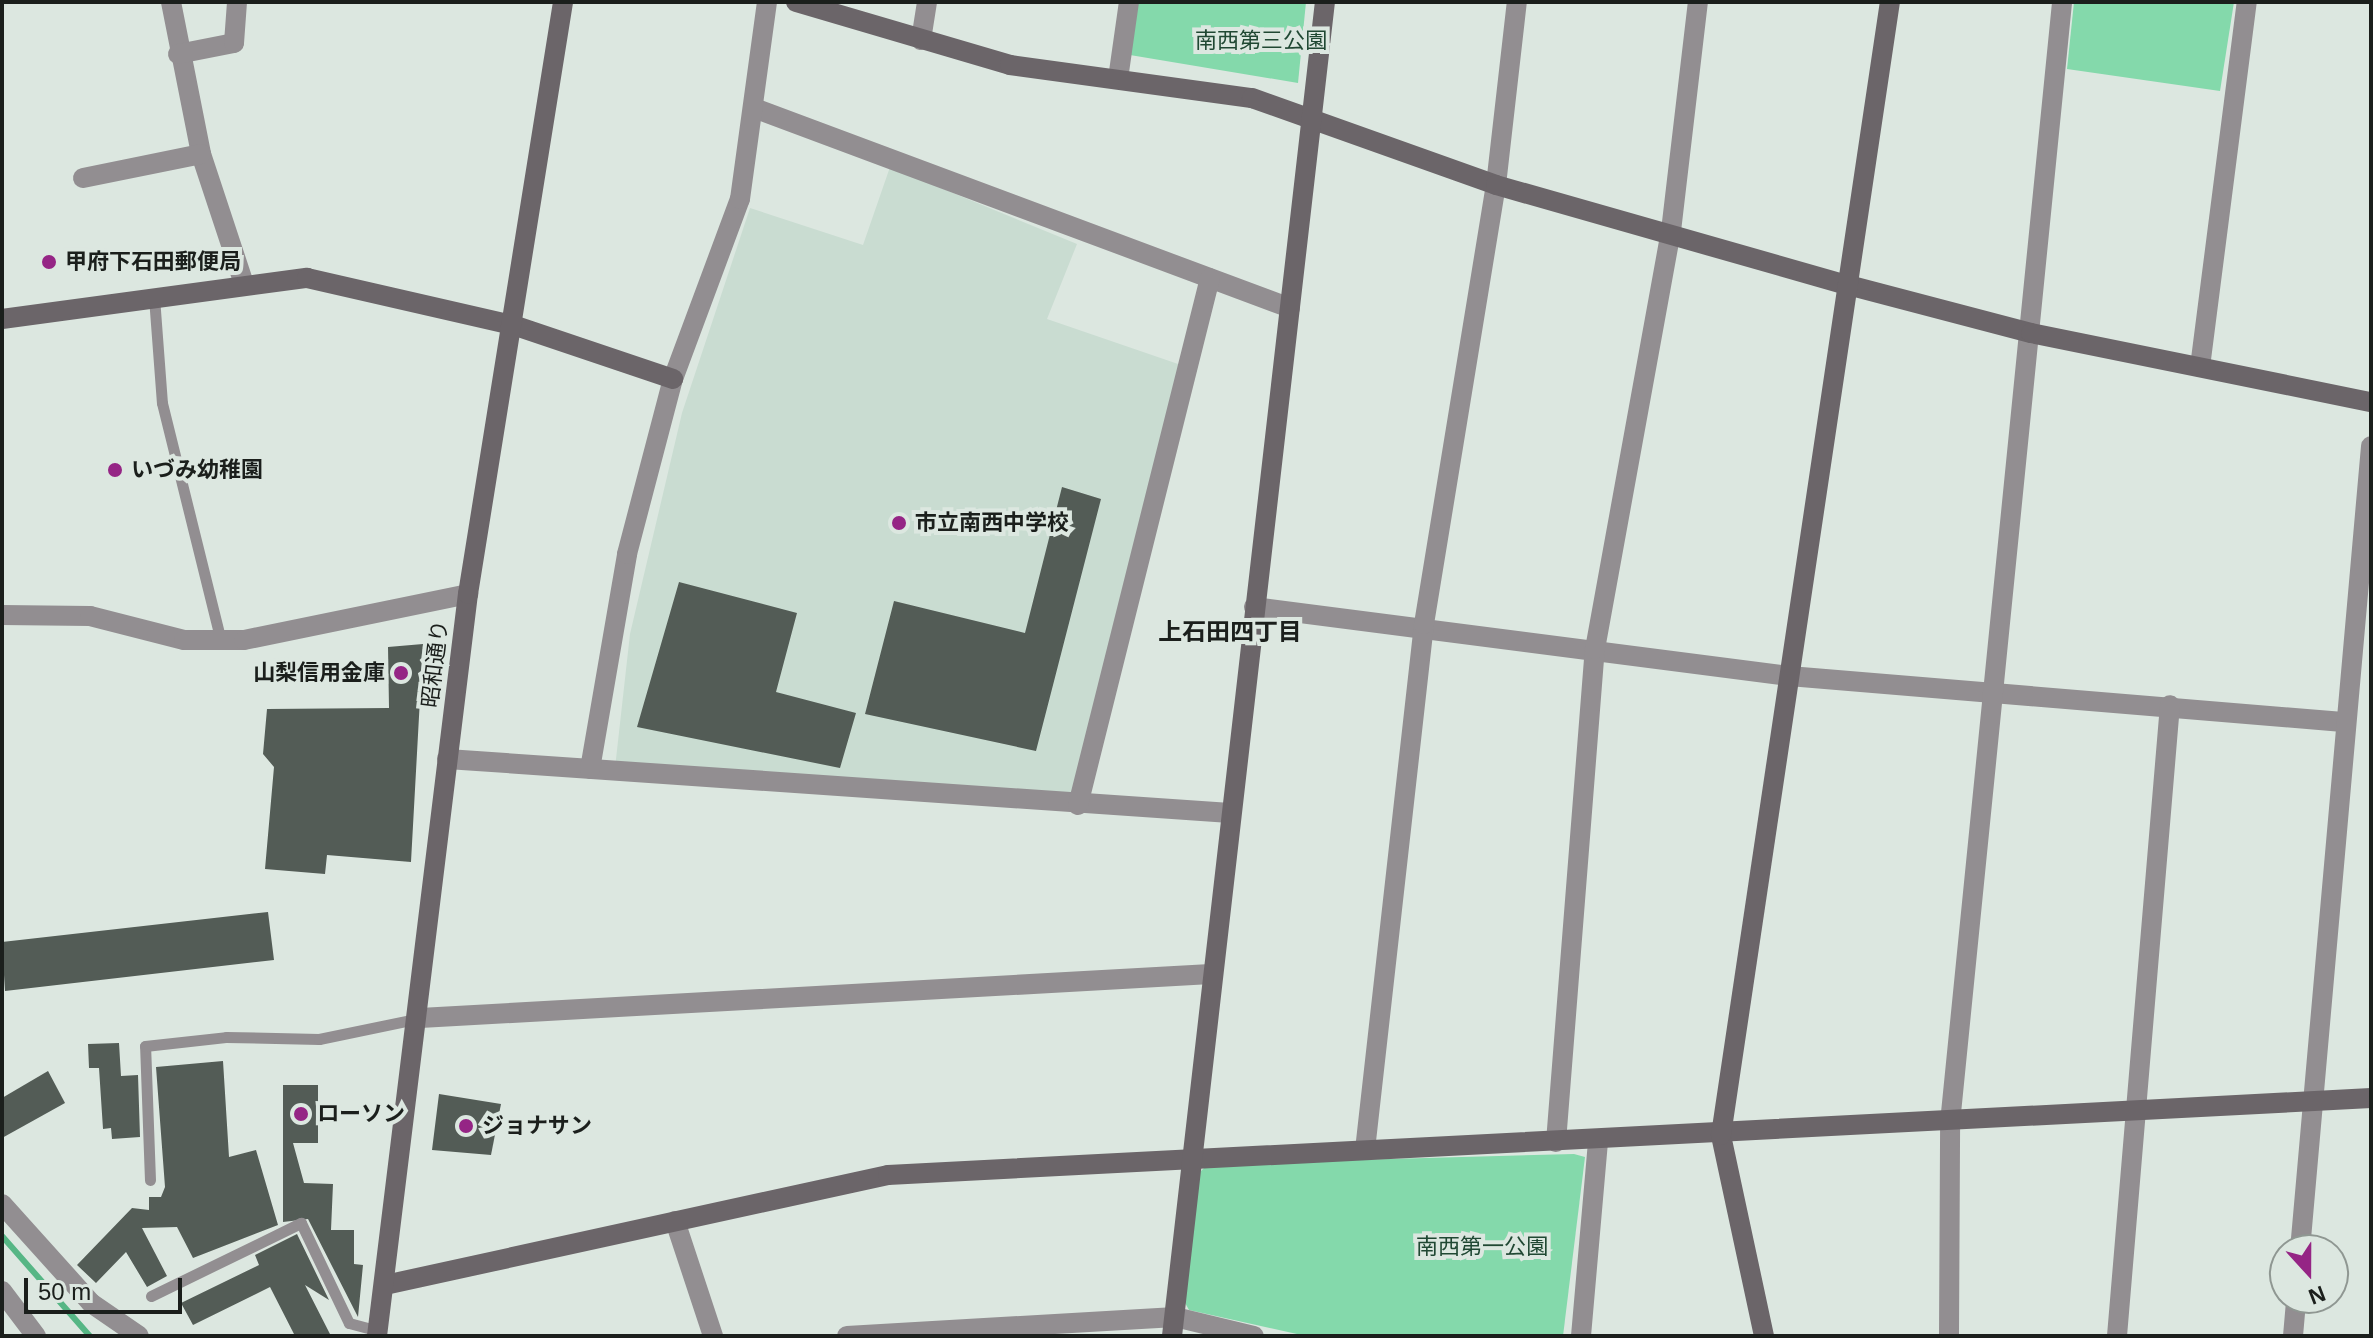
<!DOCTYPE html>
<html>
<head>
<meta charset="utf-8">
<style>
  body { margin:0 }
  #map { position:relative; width:2373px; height:1338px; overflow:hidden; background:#dce7e0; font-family:Helvetica,"Noto Sans JP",sans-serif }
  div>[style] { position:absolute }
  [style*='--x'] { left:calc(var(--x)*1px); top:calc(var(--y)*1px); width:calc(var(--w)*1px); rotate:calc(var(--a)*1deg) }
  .built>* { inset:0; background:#c9dcd1 }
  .green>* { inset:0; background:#84d9ab }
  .stream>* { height:6px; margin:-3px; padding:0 3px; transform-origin:3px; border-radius:3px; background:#56b685 }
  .building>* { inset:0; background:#535c56 }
  .lane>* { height:11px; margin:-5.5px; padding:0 5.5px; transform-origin:5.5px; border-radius:5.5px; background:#928e91 }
  .street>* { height:20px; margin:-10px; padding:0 10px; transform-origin:10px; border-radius:10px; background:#928e91 }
  .secondary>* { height:20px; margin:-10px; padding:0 10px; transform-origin:10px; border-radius:10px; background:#6b6569 }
  .dots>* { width:22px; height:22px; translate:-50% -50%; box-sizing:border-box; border:4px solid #dce7e0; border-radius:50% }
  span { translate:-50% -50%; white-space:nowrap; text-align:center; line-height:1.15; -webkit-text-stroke:8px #dce7e0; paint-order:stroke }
  .park-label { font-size:22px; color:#204833 }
  .poi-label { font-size:22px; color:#1b1f1c; font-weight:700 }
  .left { translate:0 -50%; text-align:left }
  .right { translate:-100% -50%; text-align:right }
  .street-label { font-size:22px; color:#1b1f1c }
  .neighbourhood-label { font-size:24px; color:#1b1f1c; font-weight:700 }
  .frame { position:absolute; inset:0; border:4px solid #1b1f1c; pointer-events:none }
  .north { position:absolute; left:2269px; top:1234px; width:80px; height:80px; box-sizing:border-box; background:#dce7e0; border:2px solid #8f9792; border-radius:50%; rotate:159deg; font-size:22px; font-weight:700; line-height:32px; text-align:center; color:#1b1f1c }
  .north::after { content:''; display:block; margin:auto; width:28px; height:36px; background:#952585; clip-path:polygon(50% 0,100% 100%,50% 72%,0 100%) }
  .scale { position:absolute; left:24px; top:1278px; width:158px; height:36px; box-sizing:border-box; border:4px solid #1b1f1c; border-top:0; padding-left:10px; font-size:24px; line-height:28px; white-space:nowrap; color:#1b1f1c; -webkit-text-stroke:6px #dce7e0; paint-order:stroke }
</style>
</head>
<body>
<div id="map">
  <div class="built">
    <div style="clip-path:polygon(890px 167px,1077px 244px,1047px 319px,1181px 365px,1073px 798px,615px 768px,630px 634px,682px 413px,750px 208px,863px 245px)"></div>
  </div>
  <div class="green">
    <div style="clip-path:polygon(1132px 2px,1306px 2px,1298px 83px,1124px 54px)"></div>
    <div style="clip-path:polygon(2074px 2px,2234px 2px,2220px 91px,2067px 69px)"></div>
    <div style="clip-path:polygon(1574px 1154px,1585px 1157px,1563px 1336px,1306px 1336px,1189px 1310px,1184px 1301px,1196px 1176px,1208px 1164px)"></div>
  </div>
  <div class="stream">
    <div style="--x:2;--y:1236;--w:133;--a:48.7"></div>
  </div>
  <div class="building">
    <div style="clip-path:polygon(1062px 487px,1101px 499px,1036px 751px,865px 714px,894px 601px,1025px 633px)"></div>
    <div style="clip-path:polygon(679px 582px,797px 613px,776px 692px,856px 713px,840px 768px,637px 727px)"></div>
    <div style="clip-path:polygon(423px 644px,411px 862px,327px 855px,325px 874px,265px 869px,274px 767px,263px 754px,267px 709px,389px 708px,388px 647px)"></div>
    <div style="clip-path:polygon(268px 912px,274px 960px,5px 991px,2px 942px)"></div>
    <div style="clip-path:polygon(119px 1043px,121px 1076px,138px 1075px,140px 1137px,112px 1139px,111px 1128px,103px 1129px,99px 1068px,89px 1068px,88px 1044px)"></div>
    <div style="clip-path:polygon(223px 1061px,229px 1157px,256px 1150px,278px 1225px,193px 1258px,177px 1227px,142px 1228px,167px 1276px,147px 1287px,126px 1252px,96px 1283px,77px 1265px,132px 1208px,149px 1210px,149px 1197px,161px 1197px,165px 1187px,156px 1067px)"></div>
    <div style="clip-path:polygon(48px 1071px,65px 1103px,2px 1138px,2px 1098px)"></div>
    <div style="clip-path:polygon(283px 1085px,318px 1085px,318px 1143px,293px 1143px,304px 1183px,333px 1184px,331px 1230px,354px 1230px,354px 1264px,363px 1265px,358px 1317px,308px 1219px,283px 1222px)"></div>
    <div style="clip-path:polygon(439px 1094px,501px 1104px,491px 1155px,432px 1150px)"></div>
    <div style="clip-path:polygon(297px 1234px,329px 1300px,305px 1285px,331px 1336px,295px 1336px,270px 1287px,193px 1325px,181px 1303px,259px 1265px,255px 1255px)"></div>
  </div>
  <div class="lane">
    <div style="--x:154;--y:297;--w:106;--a:85.7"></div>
    <div style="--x:162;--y:403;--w:241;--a:76.1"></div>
    <div style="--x:150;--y:1180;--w:134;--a:-92.1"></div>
    <div style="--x:145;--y:1046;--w:81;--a:-6.3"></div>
    <div style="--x:226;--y:1037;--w:93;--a:1.2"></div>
    <div style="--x:319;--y:1039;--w:103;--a:-11.7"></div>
    <div style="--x:151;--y:1296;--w:167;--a:-26"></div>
    <div style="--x:301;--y:1223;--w:111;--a:64.4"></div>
    <div style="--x:349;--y:1323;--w:30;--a:15"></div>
  </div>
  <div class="street">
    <div style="--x:171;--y:2;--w:155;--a:78.8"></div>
    <div style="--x:201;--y:154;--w:137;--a:71.7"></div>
    <div style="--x:921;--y:40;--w:38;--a:-81"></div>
    <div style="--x:178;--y:54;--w:57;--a:-11.1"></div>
    <div style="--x:234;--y:43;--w:41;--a:-85.8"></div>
    <div style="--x:1118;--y:79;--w:78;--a:-81.9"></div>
    <div style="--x:754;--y:108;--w:572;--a:20.46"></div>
    <div style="--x:83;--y:178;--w:120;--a:-11.5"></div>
    <div style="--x:2200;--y:367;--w:368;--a:-82.7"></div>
    <div style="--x:1254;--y:607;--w:539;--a:7.35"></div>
    <div style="--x:1789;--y:676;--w:556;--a:4.75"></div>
    <div style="--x:2;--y:615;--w:88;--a:0.7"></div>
    <div style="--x:90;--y:616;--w:97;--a:14.3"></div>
    <div style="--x:184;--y:640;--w:60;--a:0"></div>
    <div style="--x:244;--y:640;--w:229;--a:-11.6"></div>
    <div style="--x:447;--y:759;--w:785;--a:3.95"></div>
    <div style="--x:590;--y:769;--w:218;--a:-80.2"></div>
    <div style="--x:627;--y:554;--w:181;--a:-75.3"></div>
    <div style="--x:673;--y:379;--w:192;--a:-69.6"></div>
    <div style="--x:740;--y:199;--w:199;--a:-82.2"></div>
    <div style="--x:1078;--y:805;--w:543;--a:-75.94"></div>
    <div style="--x:420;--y:1018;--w:792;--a:-3.18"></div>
    <div style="--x:1556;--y:1142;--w:495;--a:-85.5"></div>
    <div style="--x:1595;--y:649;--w:425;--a:-79.7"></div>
    <div style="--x:1671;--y:231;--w:231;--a:-83.3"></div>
    <div style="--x:1365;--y:1150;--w:529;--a:-83.6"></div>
    <div style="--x:1424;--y:624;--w:445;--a:-80.7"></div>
    <div style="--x:1496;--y:185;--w:184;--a:-83.5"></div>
    <div style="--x:2;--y:1204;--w:133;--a:48"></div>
    <div style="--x:91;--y:1303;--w:58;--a:34.5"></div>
    <div style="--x:675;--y:1221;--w:121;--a:71.7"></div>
    <div style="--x:2300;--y:1250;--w:807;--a:-84.95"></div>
    <div style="--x:2;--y:1291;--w:56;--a:52.9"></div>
    <div style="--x:847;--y:1336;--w:329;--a:-3.3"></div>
    <div style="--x:1175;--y:1317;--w:81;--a:13.5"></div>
    <div style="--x:1581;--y:1336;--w:197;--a:-85"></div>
    <div style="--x:1949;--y:1336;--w:213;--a:-89.7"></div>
    <div style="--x:1950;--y:1123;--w:1127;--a:-84.29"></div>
    <div style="--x:2117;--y:1336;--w:633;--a:-85.2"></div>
    <div style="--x:2293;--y:1336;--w:38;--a:-85"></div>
  </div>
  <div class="secondary">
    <div style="--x:796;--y:2;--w:223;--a:16.4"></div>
    <div style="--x:1010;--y:65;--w:244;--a:7.8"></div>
    <div style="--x:1252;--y:98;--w:259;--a:19.6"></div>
    <div style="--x:1496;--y:185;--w:366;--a:15.9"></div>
    <div style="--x:1848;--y:285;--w:189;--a:14.7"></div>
    <div style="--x:2031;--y:333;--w:347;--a:11.5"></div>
    <div style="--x:2;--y:319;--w:308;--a:-7.7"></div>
    <div style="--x:307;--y:278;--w:211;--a:12.9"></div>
    <div style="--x:513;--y:325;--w:169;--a:18.6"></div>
    <div style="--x:385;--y:1285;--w:515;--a:-12.34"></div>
    <div style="--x:888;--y:1175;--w:1485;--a:-2.97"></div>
    <div style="--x:377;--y:1336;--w:748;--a:-83.01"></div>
    <div style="--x:468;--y:594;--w:600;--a:-80.88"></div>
    <div style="--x:1172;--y:1336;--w:1343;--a:-83.46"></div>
    <div style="--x:1764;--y:1336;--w:206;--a:-102.1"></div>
    <div style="--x:1721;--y:1135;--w:1146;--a:-81.52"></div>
  </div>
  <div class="dots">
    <div style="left:49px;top:262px;background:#952585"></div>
    <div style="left:115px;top:470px;background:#952585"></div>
    <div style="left:899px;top:523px;background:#952585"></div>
    <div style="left:401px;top:673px;background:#952585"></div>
    <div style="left:301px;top:1114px;background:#952585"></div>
    <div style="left:466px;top:1126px;background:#952585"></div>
  </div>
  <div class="park-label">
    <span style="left:1261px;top:41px">南西第三公園</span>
    <span style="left:1482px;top:1247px">南西第一公園</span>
  </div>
  <div class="poi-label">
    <span class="left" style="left:65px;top:262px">甲府下石田郵便局</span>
    <span class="left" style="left:131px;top:470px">いづみ幼稚園</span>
    <span class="left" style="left:915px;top:523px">市立南西中学校</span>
    <span class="right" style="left:385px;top:673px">山梨信用金庫</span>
    <span class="left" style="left:317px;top:1114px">ローソン</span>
    <span class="left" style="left:482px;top:1126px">ジョナサン</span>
  </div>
  <div class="street-label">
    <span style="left:435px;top:664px;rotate:-83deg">昭和通り</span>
  </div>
  <div class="neighbourhood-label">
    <span style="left:1230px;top:632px">上石田四丁目</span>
  </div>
  <div class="frame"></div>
  <div class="north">N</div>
  <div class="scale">50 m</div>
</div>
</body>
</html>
